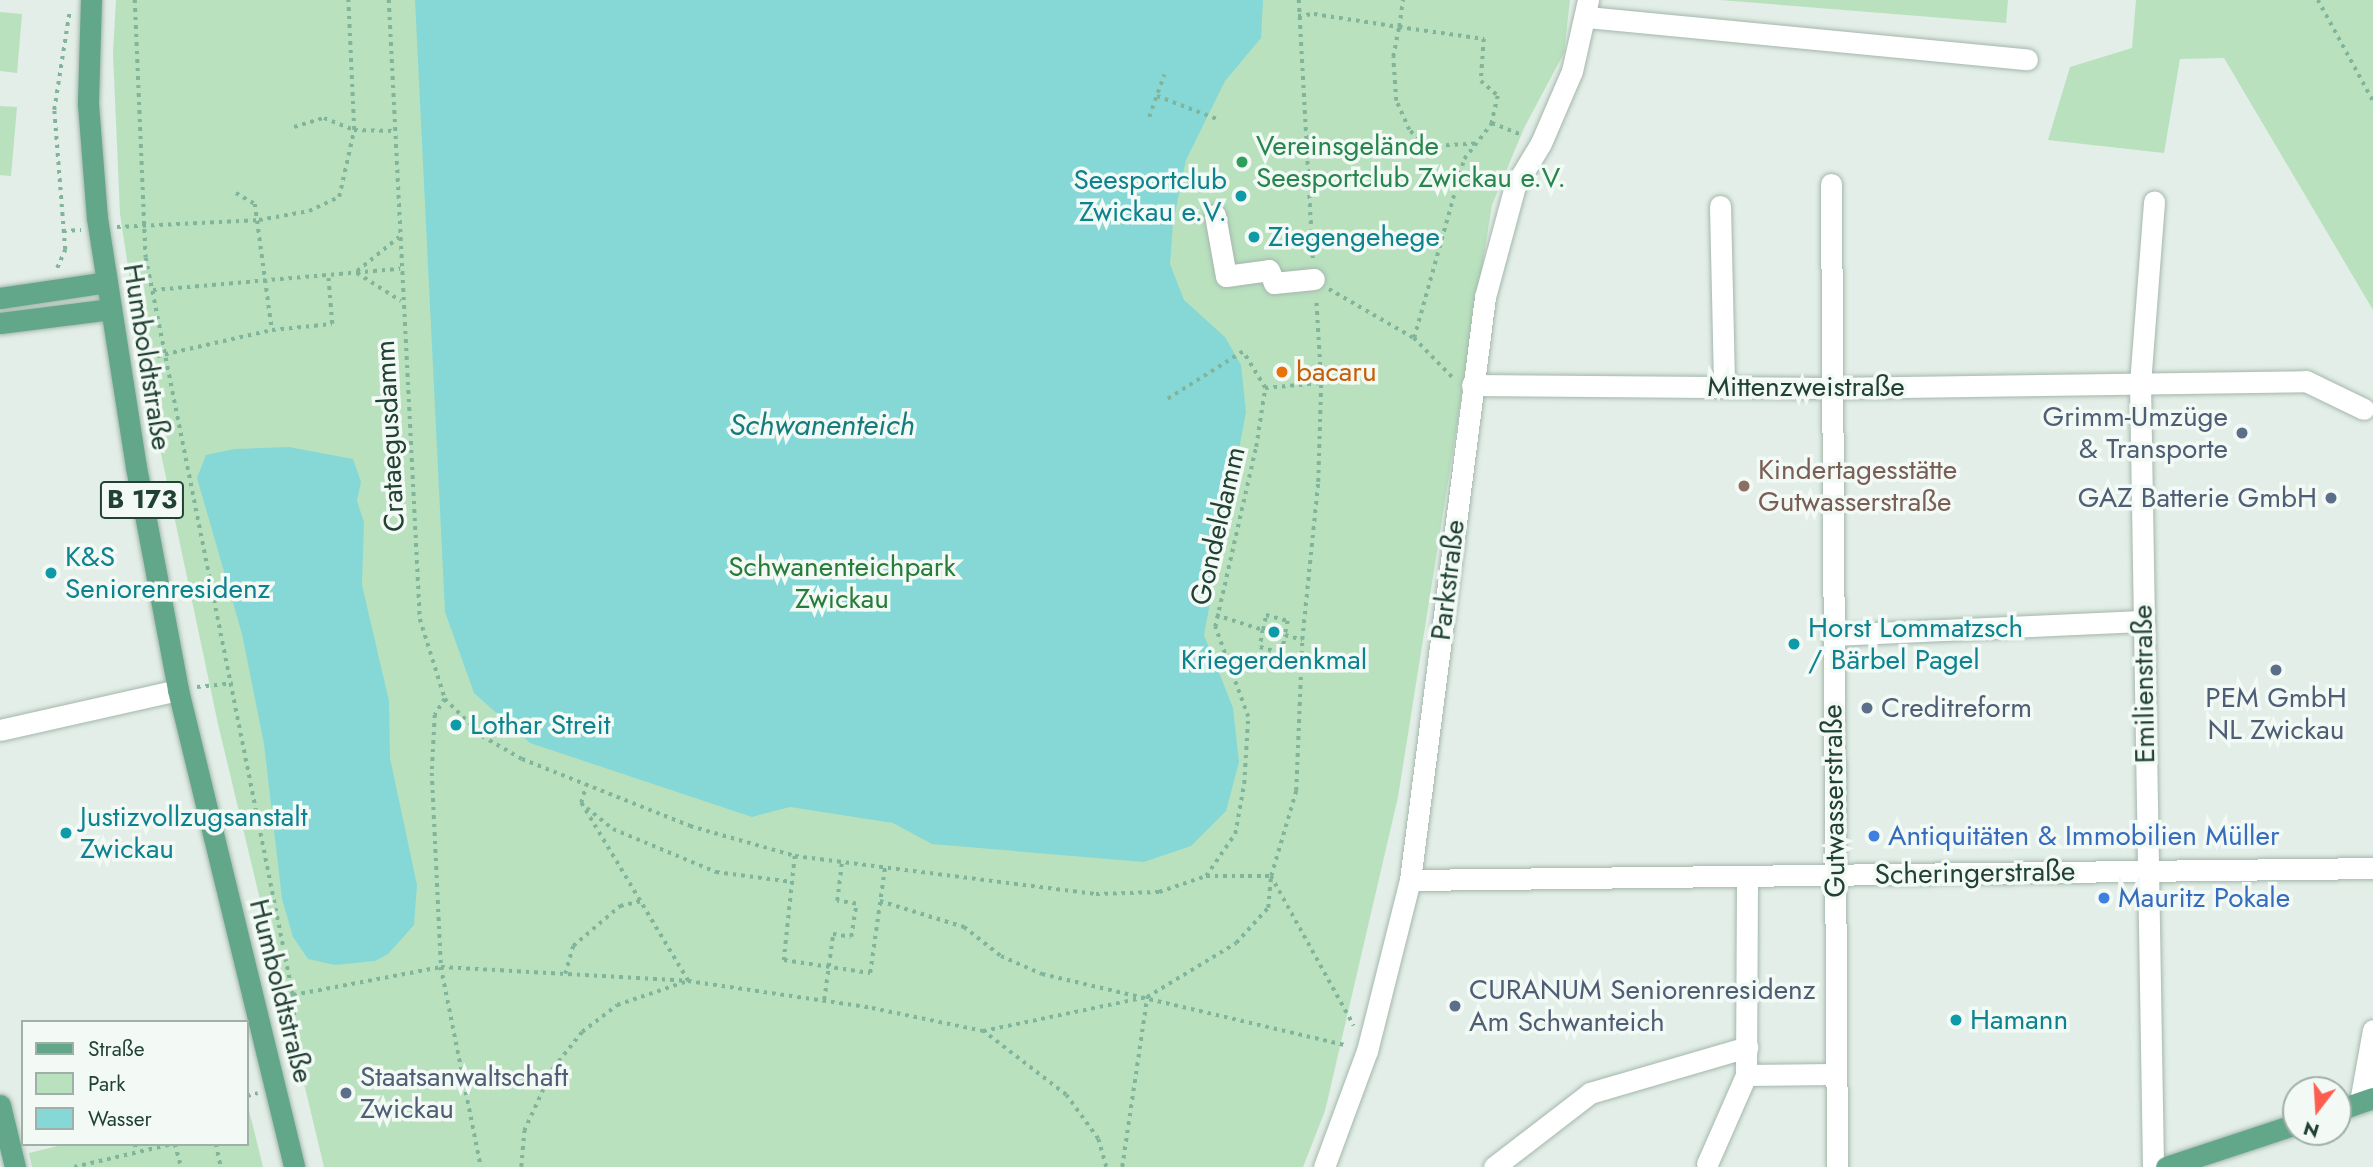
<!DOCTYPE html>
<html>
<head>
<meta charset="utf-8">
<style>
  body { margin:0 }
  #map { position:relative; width:2373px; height:1167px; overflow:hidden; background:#e2eee7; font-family:Jost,sans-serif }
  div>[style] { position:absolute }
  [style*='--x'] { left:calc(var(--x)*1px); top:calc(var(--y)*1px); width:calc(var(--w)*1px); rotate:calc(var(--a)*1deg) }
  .green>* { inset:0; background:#b9e1be }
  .water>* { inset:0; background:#86d8d7 }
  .path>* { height:3.5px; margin-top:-1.75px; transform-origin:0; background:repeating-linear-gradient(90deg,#80b49b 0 3.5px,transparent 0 8.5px) }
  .roads { filter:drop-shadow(0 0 2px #a4b7ad) drop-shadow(0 0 2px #a4b7ad) }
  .minor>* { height:21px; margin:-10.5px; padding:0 10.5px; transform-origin:10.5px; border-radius:10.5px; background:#fff }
  .major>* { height:21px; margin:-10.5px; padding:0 10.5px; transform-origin:10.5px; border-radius:10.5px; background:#63a78b }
  .dots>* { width:19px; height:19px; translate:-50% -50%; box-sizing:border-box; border:4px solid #f3faf6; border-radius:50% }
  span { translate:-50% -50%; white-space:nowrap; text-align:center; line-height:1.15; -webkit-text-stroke:7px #f3faf6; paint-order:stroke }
  .shield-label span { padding:2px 5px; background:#f3faf6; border:2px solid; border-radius:5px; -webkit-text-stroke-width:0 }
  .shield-label { font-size:26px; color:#204133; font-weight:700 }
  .leisure-label { font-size:28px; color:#27864d }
  .left { translate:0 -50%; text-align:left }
  .culture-label { font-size:28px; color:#0d838f }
  .right { translate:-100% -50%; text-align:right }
  .street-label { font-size:28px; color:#204133 }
  .food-label { font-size:28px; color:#c56008 }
  .service-label { font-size:28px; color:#4e5e75 }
  .education-label { font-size:28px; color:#785e54 }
  .park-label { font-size:28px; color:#277c3a }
  .shop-label { font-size:28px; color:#366cbe }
  .water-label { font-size:30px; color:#157c7d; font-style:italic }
  .legend { position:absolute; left:21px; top:1020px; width:228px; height:126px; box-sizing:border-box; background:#f3faf6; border:2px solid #9fb0a8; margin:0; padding:9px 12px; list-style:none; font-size:21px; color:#204133 }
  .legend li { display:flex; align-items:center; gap:14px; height:35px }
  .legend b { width:35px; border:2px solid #9fb0a8 }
  .north { position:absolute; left:2282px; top:1076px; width:70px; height:70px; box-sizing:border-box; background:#f3faf6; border:2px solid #9fb0a8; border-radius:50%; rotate:197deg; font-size:19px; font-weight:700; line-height:28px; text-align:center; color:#204133 }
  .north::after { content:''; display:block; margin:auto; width:24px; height:32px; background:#fe5e50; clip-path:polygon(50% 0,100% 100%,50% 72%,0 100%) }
</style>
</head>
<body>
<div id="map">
  <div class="green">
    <div style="clip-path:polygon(116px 0,1570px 0,1564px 53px,1524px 128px,1492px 205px,1398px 797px,1325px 1111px,1303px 1167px,324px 1167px,218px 724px,145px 378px,120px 214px,113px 53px)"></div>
    <div style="clip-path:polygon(1720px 0,2008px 0,2006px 23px)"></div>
    <div style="clip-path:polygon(2136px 0,2373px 0,2373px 310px,2224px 58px,2180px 59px,2164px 153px,2048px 140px,2070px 67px,2132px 48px)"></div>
    <div style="clip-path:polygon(0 12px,22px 14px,17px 73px,0 71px)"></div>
    <div style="clip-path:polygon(0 106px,17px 107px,11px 176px,0 175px)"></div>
    <div style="clip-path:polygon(247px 1102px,263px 1167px,32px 1167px,29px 1153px,66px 1144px,247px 1144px)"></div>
  </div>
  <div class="water">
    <div style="clip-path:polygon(415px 0,1263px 0,1261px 38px,1225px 81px,1186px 160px,1173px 223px,1170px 264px,1184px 300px,1225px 337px,1241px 365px,1246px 412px,1204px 635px,1233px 708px,1239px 762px,1226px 811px,1191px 846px,1144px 862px,932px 844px,893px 823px,790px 807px,752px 817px,530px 743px,474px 693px,445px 612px)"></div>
    <div style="clip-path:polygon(289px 447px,353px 459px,361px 482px,357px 501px,364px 522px,362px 585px,389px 701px,390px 758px,417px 885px,414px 925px,388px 954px,375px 961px,335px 965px,308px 959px,293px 937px,282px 899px,264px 744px,242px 634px,197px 478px,206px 455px,234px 449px)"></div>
  </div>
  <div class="path">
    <div style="--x:135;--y:0;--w:258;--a:87.6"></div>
    <div style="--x:146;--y:258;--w:752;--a:78.72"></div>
    <div style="--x:293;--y:995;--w:43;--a:86"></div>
    <div style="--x:296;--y:1038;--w:17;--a:107"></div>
    <div style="--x:291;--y:1054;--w:28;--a:77"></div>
    <div style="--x:297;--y:1081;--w:5;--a:169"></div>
    <div style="--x:389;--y:0;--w:620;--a:87.13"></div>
    <div style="--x:420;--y:619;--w:84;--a:72.6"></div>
    <div style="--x:445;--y:699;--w:52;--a:45"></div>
    <div style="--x:482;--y:736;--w:46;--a:29.9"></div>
    <div style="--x:522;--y:759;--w:181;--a:21.7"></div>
    <div style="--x:690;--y:826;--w:109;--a:15.9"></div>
    <div style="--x:795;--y:856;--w:303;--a:7.2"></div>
    <div style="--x:1096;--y:894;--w:63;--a:-1.8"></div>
    <div style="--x:1159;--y:892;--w:50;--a:-18.8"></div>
    <div style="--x:1206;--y:876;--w:51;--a:-55.4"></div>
    <div style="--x:1235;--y:834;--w:51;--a:-79.8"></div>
    <div style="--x:1244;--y:784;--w:67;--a:-86.6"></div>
    <div style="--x:1248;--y:717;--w:96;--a:-110.1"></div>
    <div style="--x:1215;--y:627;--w:185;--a:-77.2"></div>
    <div style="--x:1256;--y:447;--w:60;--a:-81.3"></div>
    <div style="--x:1265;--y:388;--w:42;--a:-121.4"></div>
    <div style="--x:1243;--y:352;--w:89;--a:147.9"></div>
    <div style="--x:1299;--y:0;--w:262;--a:86.9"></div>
    <div style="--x:2318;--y:0;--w:115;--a:61.4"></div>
    <div style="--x:1298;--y:16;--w:16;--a:-7"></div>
    <div style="--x:1314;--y:14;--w:86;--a:8.7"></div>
    <div style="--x:1399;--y:27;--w:27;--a:-82"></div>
    <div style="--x:1157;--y:96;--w:64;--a:21"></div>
    <div style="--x:1149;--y:117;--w:45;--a:-70.3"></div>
    <div style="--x:294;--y:127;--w:31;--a:-17"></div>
    <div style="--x:324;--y:118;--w:32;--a:22"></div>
    <div style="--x:354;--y:130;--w:42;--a:1.4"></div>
    <div style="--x:1475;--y:144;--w:51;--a:176.6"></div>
    <div style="--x:1424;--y:147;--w:23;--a:-131"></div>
    <div style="--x:1409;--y:130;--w:32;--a:-114"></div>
    <div style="--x:1396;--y:101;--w:44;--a:-93.9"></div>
    <div style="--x:1393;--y:57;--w:31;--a:-79"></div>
    <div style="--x:1399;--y:27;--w:86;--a:8"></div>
    <div style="--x:1484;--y:39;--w:42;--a:94.1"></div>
    <div style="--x:1481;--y:81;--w:23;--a:41"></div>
    <div style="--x:1498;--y:96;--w:28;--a:103"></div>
    <div style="--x:236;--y:193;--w:22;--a:30"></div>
    <div style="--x:255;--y:204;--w:127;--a:82.3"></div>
    <div style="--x:117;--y:227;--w:142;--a:-2.8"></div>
    <div style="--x:259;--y:220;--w:51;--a:-10.2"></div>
    <div style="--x:309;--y:211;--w:33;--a:-25"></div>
    <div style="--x:339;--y:197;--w:69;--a:-77.4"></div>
    <div style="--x:354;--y:130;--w:130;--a:-92.6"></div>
    <div style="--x:63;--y:231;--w:18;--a:-3"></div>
    <div style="--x:57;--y:268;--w:20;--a:-66"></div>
    <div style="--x:65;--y:250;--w:140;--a:-94.5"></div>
    <div style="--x:54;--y:110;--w:97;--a:-81.1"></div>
    <div style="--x:357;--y:271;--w:54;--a:-39"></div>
    <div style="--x:357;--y:273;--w:52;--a:32.5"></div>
    <div style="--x:1329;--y:289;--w:98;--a:30"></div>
    <div style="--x:1414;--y:338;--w:186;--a:-74.4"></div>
    <div style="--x:1464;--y:159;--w:46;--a:-52.1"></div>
    <div style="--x:1492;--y:123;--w:32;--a:22"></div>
    <div style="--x:153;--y:290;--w:248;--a:-4.9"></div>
    <div style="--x:1414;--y:338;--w:57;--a:45.7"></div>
    <div style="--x:140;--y:360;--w:135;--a:-12.8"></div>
    <div style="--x:272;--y:330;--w:60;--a:-5.7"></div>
    <div style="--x:332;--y:324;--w:49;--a:-94.7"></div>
    <div style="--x:1265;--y:388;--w:56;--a:-5.1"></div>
    <div style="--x:1321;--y:383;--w:85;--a:-93.4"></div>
    <div style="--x:1216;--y:615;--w:49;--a:17.7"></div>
    <div style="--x:1263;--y:630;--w:17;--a:100"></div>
    <div style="--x:1260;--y:647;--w:22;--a:16"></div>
    <div style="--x:1281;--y:653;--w:18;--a:-77"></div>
    <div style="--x:1285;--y:635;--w:18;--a:16"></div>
    <div style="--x:1263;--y:630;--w:15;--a:-79"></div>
    <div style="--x:1266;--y:615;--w:23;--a:15"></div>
    <div style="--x:1288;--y:621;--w:14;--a:102"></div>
    <div style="--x:197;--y:687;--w:36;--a:-6"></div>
    <div style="--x:445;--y:699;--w:19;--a:122"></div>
    <div style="--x:435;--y:715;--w:58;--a:93"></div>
    <div style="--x:432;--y:773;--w:194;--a:87.3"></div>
    <div style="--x:441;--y:967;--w:204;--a:78.7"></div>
    <div style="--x:587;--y:808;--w:33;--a:39"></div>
    <div style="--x:613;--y:829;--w:112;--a:22.7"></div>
    <div style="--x:716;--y:872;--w:77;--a:7.5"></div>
    <div style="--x:795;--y:856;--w:105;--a:96"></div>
    <div style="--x:784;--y:960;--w:87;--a:8.6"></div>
    <div style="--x:870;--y:973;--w:108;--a:-82"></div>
    <div style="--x:1206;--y:876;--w:65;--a:0"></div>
    <div style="--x:1271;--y:876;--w:171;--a:61"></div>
    <div style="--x:880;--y:901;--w:88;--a:17.2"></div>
    <div style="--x:964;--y:927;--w:47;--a:38.1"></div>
    <div style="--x:1001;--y:956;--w:45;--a:23.7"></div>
    <div style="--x:1042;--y:974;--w:314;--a:13.2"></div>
    <div style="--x:565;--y:974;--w:29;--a:-74"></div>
    <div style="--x:573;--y:946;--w:62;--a:-40.4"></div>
    <div style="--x:620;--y:906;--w:22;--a:-13"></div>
    <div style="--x:293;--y:995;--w:151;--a:-10.7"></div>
    <div style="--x:441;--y:967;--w:247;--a:3.2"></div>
    <div style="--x:688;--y:981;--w:186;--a:8.3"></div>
    <div style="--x:872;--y:1008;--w:113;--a:11.7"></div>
    <div style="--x:824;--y:1000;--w:67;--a:-82.2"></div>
    <div style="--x:833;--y:934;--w:18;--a:9"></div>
    <div style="--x:851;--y:937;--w:33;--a:-81"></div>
    <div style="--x:856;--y:904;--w:19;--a:-171"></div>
    <div style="--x:837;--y:901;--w:39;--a:-83"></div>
    <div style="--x:247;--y:1096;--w:11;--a:-15"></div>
    <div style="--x:135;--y:1144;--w:8;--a:76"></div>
    <div style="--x:175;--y:1144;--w:24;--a:75"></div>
    <div style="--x:216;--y:1144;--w:24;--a:78"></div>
    <div style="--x:74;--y:1167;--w:101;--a:-13.2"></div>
    <div style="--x:521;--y:1167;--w:36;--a:-85"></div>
    <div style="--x:524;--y:1131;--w:69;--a:-65.3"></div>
    <div style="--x:553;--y:1068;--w:46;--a:-51.1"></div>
    <div style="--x:582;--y:1032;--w:44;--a:-37.6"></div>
    <div style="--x:617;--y:1005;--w:75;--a:-18.7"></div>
    <div style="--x:688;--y:981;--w:208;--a:-121"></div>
    <div style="--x:581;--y:803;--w:19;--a:-74"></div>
    <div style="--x:1106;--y:1167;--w:29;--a:-106"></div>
    <div style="--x:1098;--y:1139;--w:54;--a:-126"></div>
    <div style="--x:1066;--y:1095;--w:105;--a:-142.4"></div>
    <div style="--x:983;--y:1031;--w:167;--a:-11.7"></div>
    <div style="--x:1147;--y:997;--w:104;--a:-31.2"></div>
    <div style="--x:1236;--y:943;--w:47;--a:-47.6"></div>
    <div style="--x:1268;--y:908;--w:32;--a:-85"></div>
    <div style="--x:1271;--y:876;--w:89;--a:-73.6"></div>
    <div style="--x:1296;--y:791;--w:151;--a:-87.7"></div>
    <div style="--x:1302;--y:640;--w:159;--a:-84.2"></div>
    <div style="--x:1318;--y:482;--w:99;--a:-88.3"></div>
    <div style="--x:1122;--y:1167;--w:172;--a:-81.6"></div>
  </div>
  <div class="roads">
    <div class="minor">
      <div style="--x:1587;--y:17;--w:442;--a:5.5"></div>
      <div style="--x:1831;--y:184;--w:983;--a:89.65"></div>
      <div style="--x:1720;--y:206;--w:181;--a:88.7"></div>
      <div style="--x:1215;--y:215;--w:62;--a:79.8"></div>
      <div style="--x:1226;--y:276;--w:43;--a:-7.9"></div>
      <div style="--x:1269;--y:270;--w:14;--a:69"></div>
      <div style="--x:1274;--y:283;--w:40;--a:-5.7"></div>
      <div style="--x:1472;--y:385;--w:358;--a:0.5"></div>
      <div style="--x:1830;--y:388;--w:476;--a:-0.8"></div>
      <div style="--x:2306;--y:381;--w:64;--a:25.8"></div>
      <div style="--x:1832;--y:635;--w:310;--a:-2.6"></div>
      <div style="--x:0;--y:730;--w:182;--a:-12.7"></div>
      <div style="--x:1410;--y:880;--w:963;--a:-0.71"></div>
      <div style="--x:1746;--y:1075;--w:89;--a:-0.6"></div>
      <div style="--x:2360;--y:1102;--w:73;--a:-79.8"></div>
      <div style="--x:1707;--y:1164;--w:97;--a:-66.3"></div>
      <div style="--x:1746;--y:1075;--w:198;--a:-89.7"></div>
      <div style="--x:1324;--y:1167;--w:124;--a:-69.7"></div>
      <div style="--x:1367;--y:1051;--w:176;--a:-75.9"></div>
      <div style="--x:1410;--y:880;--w:588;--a:-82.67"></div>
      <div style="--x:1485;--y:297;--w:115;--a:-74.9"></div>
      <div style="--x:1515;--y:186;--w:50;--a:-58.8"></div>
      <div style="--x:1541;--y:143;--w:78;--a:-66.7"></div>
      <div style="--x:1572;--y:71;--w:73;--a:-77.3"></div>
      <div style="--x:1494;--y:1167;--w:121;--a:-37.6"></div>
      <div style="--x:1590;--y:1093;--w:164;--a:-16.3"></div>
      <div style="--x:2153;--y:1167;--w:783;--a:-90.95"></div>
      <div style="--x:2140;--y:384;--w:183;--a:-85.6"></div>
    </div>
    <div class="major">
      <div style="--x:91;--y:0;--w:104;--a:91.7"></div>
      <div style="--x:88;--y:104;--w:114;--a:85.5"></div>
      <div style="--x:97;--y:218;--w:252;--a:81.1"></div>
      <div style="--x:136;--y:467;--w:227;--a:79.3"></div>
      <div style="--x:178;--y:690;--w:491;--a:76.3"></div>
      <div style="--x:0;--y:298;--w:108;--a:-8.5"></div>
      <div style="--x:0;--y:323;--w:112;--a:-7.2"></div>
      <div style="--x:0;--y:1105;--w:64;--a:76.4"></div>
      <div style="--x:2338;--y:1110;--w:37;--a:-19"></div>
      <div style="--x:2166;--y:1167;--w:137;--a:-18.3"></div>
    </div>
  </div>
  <div class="dots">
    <div style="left:1242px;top:162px;background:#2e9e5b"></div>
    <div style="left:1241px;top:196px;background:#0f9aa8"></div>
    <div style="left:1254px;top:237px;background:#0f9aa8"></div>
    <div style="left:1282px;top:372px;background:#e8710a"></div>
    <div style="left:2242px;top:433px;background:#5c6f8a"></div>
    <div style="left:1744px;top:486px;background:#8d6e63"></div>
    <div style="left:2331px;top:498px;background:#5c6f8a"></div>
    <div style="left:51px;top:573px;background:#0f9aa8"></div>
    <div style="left:1274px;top:632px;background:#0f9aa8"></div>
    <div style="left:1794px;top:644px;background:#0f9aa8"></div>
    <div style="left:2276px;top:670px;background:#5c6f8a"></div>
    <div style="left:1867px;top:708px;background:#5c6f8a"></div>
    <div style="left:456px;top:725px;background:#0f9aa8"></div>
    <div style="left:66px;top:833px;background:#0f9aa8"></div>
    <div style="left:1874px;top:836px;background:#3f7fe0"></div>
    <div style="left:2104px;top:898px;background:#3f7fe0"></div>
    <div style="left:1455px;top:1006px;background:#5c6f8a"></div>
    <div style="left:1956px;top:1020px;background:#0f9aa8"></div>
    <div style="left:346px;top:1093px;background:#5c6f8a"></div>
  </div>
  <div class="shield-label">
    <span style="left:142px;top:500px">B 173</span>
  </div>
  <div class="leisure-label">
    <span class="left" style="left:1256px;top:162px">Vereinsgelände<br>Seesportclub Zwickau e.V.</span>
  </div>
  <div class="culture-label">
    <span class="right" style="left:1227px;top:196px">Seesportclub<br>Zwickau e.V.</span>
    <span class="left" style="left:1268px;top:237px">Ziegengehege</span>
    <span class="left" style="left:65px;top:573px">K&amp;S<br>Seniorenresidenz</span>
    <span class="left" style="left:1808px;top:644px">Horst Lommatzsch<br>/ Bärbel Pagel</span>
    <span style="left:1274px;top:660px">Kriegerdenkmal</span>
    <span class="left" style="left:470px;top:725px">Lothar Streit</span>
    <span class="left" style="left:80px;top:833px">Justizvollzugsanstalt<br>Zwickau</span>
    <span class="left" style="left:1970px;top:1020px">Hamann</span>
  </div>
  <div class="street-label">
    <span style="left:147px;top:357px;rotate:81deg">Humboldtstraße</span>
    <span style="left:1806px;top:387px">Mittenzweistraße</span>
    <span style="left:390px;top:436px;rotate:-93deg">Crataegusdamm</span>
    <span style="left:1218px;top:526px;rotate:-77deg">Gondeldamm</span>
    <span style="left:1448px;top:580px;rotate:-83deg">Parkstraße</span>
    <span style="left:2144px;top:684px;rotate:-91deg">Emilienstraße</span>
    <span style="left:1834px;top:801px;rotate:-91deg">Gutwasserstraße</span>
    <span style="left:1975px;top:873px;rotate:-1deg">Scheringerstraße</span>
    <span style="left:281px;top:991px;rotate:76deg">Humboldtstraße</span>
  </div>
  <div class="food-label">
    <span class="left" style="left:1296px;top:372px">bacaru</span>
  </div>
  <div class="service-label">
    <span class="right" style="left:2228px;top:433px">Grimm-Umzüge<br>&amp; Transporte</span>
    <span class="right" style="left:2317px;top:498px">GAZ Batterie GmbH</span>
    <span style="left:2276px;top:714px">PEM GmbH<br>NL Zwickau</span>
    <span class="left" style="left:1881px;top:708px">Creditreform</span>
    <span class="left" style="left:1469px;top:1006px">CURANUM Seniorenresidenz<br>Am Schwanteich</span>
    <span class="left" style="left:360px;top:1093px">Staatsanwaltschaft<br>Zwickau</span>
  </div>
  <div class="education-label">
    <span class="left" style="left:1758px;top:486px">Kindertagesstätte<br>Gutwasserstraße</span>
  </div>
  <div class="park-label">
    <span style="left:842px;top:583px">Schwanenteichpark<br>Zwickau</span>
  </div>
  <div class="shop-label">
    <span class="left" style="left:1888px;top:836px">Antiquitäten &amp; Immobilien Müller</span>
    <span class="left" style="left:2118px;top:898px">Mauritz Pokale</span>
  </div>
  <div class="water-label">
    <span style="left:822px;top:425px">Schwanenteich</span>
  </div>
  <ul class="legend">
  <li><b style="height:9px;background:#63a78b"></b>Straße</li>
  <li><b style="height:19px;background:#b9e1be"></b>Park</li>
  <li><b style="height:19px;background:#86d8d7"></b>Wasser</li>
  </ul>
  <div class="north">N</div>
</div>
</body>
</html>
